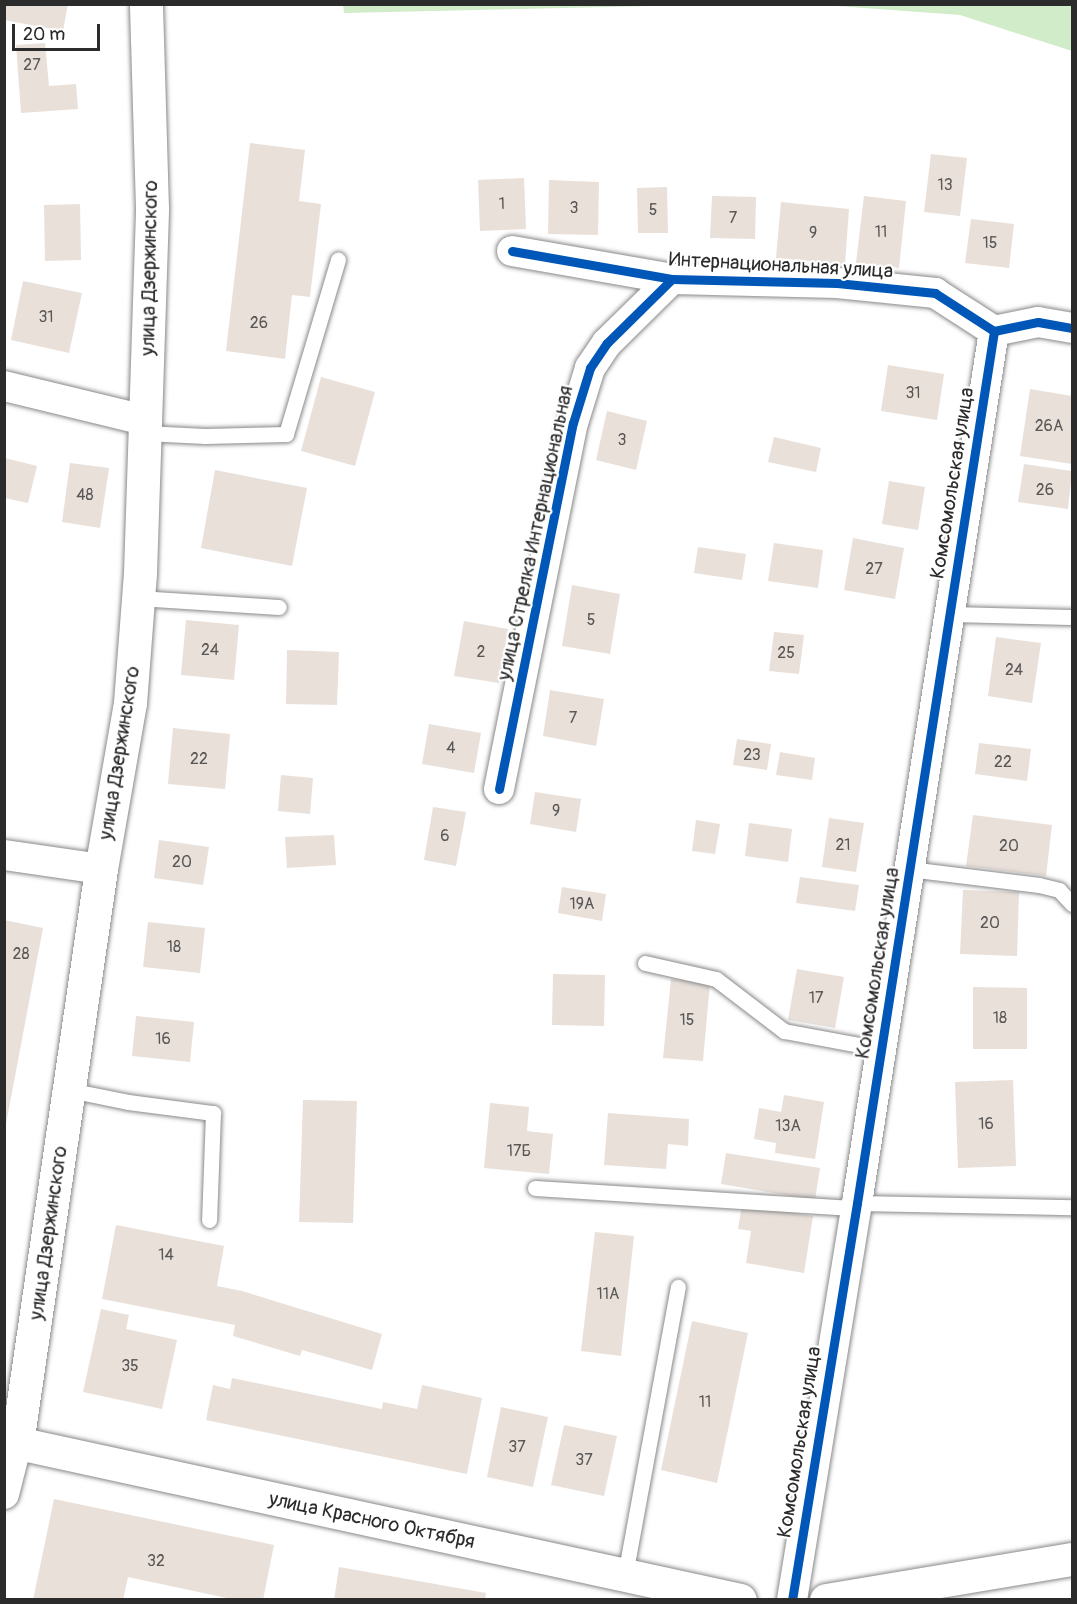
<!DOCTYPE html>
<html>
<head>
<meta charset="utf-8">
<style>
  body { margin:0 }
  #map { position:relative; width:1077px; height:1604px; overflow:hidden; background:#fff; font-family:Pangolin,sans-serif }
  div>[style] { position:absolute }
  [style*='--x'] { left:calc(var(--x)*1px); top:calc(var(--y)*1px); width:calc(var(--w)*1px); rotate:calc(var(--a)*1deg) }
  .green>* { inset:0; background:#d1ecc9 }
  .building>* { inset:0; background:#e9e0da }
  .roads { filter:drop-shadow(0 0 2px #8a8a8a) drop-shadow(0 0 2px #8a8a8a) }
  .service>* { height:15px; margin:-7.5px; padding:0 7.5px; transform-origin:7.5px; border-radius:7.5px; background:#fff }
  .minor>* { height:30px; margin:-15px; padding:0 15px; transform-origin:15px; border-radius:15px; background:#fff }
  .secondary>* { height:33px; margin:-16.5px; padding:0 16.5px; transform-origin:16.5px; border-radius:16.5px; background:#fff }
  .cycleway>* { height:9px; margin:-4.5px; padding:0 4.5px; transform-origin:4.5px; border-radius:4.5px; background:#0057b8 }
  span { translate:-50% -50%; white-space:nowrap; text-align:center; line-height:1.15; -webkit-text-stroke:4.5px #fff; paint-order:stroke }
  .number-label { font-size:16px; color:#5a5857 }
  .number-label span { -webkit-text-stroke-width:0 }
  .street-label { font-size:20px; color:#2b2b2b }
  .frame { position:absolute; inset:0; border:6px solid #2b2b2b; pointer-events:none }
  .scale { position:absolute; left:12px; top:24px; width:88px; height:27px; box-sizing:border-box; border:3px solid #2b2b2b; border-top:0; padding-left:8px; font-size:18px; line-height:21px; white-space:nowrap; color:#2b2b2b; -webkit-text-stroke:4px #fff; paint-order:stroke }
</style>
</head>
<body>
<div id="map">
  <div class="green">
    <div style="clip-path:polygon(343px 4px,696px 4px,696px 5px,344px 13px)"></div>
    <div style="clip-path:polygon(823px 5px,1072px 5px,1072px 51px,960px 15px)"></div>
  </div>
  <div class="building">
    <div style="clip-path:polygon(4px 4px,68px 4px,63px 31px,4px 20px)"></div>
    <div style="clip-path:polygon(45px 43px,49px 86px,76px 84px,78px 109px,21px 113px,16px 45px)"></div>
    <div style="clip-path:polygon(250px 143px,305px 150px,299px 201px,321px 204px,310px 297px,292px 295px,285px 359px,226px 351px)"></div>
    <div style="clip-path:polygon(931px 154px,967px 158px,960px 216px,924px 212px)"></div>
    <div style="clip-path:polygon(524px 178px,526px 229px,480px 231px,478px 180px)"></div>
    <div style="clip-path:polygon(549px 180px,599px 182px,598px 235px,548px 234px)"></div>
    <div style="clip-path:polygon(667px 187px,668px 233px,638px 233px,637px 188px)"></div>
    <div style="clip-path:polygon(712px 196px,756px 197px,755px 239px,710px 238px)"></div>
    <div style="clip-path:polygon(864px 196px,906px 201px,899px 268px,856px 263px)"></div>
    <div style="clip-path:polygon(781px 202px,849px 209px,845px 264px,776px 258px)"></div>
    <div style="clip-path:polygon(80px 204px,81px 260px,45px 261px,44px 205px)"></div>
    <div style="clip-path:polygon(971px 219px,1014px 224px,1009px 268px,965px 263px)"></div>
    <div style="clip-path:polygon(23px 281px,82px 293px,69px 353px,11px 340px)"></div>
    <div style="clip-path:polygon(888px 365px,944px 374px,937px 420px,881px 411px)"></div>
    <div style="clip-path:polygon(321px 377px,375px 392px,355px 466px,301px 451px)"></div>
    <div style="clip-path:polygon(1030px 389px,1072px 396px,1072px 464px,1020px 456px)"></div>
    <div style="clip-path:polygon(607px 411px,647px 421px,636px 470px,596px 460px)"></div>
    <div style="clip-path:polygon(774px 437px,821px 448px,816px 472px,768px 462px)"></div>
    <div style="clip-path:polygon(5px 458px,37px 466px,28px 503px,5px 498px)"></div>
    <div style="clip-path:polygon(70px 463px,109px 468px,100px 528px,62px 522px)"></div>
    <div style="clip-path:polygon(1024px 464px,1072px 471px,1068px 509px,1018px 502px)"></div>
    <div style="clip-path:polygon(215px 470px,307px 488px,292px 566px,201px 548px)"></div>
    <div style="clip-path:polygon(889px 481px,925px 487px,918px 530px,882px 524px)"></div>
    <div style="clip-path:polygon(853px 538px,904px 548px,895px 599px,844px 590px)"></div>
    <div style="clip-path:polygon(774px 543px,823px 550px,818px 588px,768px 581px)"></div>
    <div style="clip-path:polygon(698px 547px,746px 554px,742px 580px,694px 573px)"></div>
    <div style="clip-path:polygon(572px 585px,620px 594px,610px 654px,562px 646px)"></div>
    <div style="clip-path:polygon(186px 620px,239px 625px,234px 680px,181px 675px)"></div>
    <div style="clip-path:polygon(464px 621px,508px 629px,499px 683px,454px 676px)"></div>
    <div style="clip-path:polygon(774px 632px,804px 635px,799px 674px,769px 671px)"></div>
    <div style="clip-path:polygon(996px 637px,1041px 643px,1032px 703px,988px 696px)"></div>
    <div style="clip-path:polygon(287px 650px,339px 652px,337px 705px,286px 704px)"></div>
    <div style="clip-path:polygon(550px 690px,604px 699px,596px 746px,543px 736px)"></div>
    <div style="clip-path:polygon(429px 724px,481px 733px,474px 773px,422px 764px)"></div>
    <div style="clip-path:polygon(173px 728px,230px 734px,225px 789px,168px 784px)"></div>
    <div style="clip-path:polygon(737px 739px,771px 744px,767px 770px,733px 765px)"></div>
    <div style="clip-path:polygon(979px 743px,1031px 749px,1027px 781px,975px 774px)"></div>
    <div style="clip-path:polygon(780px 752px,815px 758px,812px 780px,776px 775px)"></div>
    <div style="clip-path:polygon(281px 775px,313px 778px,310px 814px,278px 811px)"></div>
    <div style="clip-path:polygon(535px 792px,581px 799px,576px 832px,530px 824px)"></div>
    <div style="clip-path:polygon(433px 807px,466px 812px,456px 866px,424px 860px)"></div>
    <div style="clip-path:polygon(973px 815px,1052px 825px,1046px 876px,966px 866px)"></div>
    <div style="clip-path:polygon(829px 818px,864px 823px,856px 872px,822px 867px)"></div>
    <div style="clip-path:polygon(696px 820px,720px 824px,715px 854px,692px 851px)"></div>
    <div style="clip-path:polygon(749px 823px,792px 829px,788px 862px,745px 856px)"></div>
    <div style="clip-path:polygon(334px 835px,336px 865px,287px 868px,285px 837px)"></div>
    <div style="clip-path:polygon(159px 840px,209px 847px,203px 885px,154px 878px)"></div>
    <div style="clip-path:polygon(800px 877px,859px 885px,855px 911px,796px 903px)"></div>
    <div style="clip-path:polygon(562px 887px,606px 894px,602px 921px,558px 913px)"></div>
    <div style="clip-path:polygon(963px 890px,1019px 892px,1017px 956px,960px 954px)"></div>
    <div style="clip-path:polygon(4px 920px,43px 928px,6px 1124px,4px 1124px)"></div>
    <div style="clip-path:polygon(148px 922px,205px 928px,200px 973px,143px 967px)"></div>
    <div style="clip-path:polygon(797px 969px,844px 977px,835px 1028px,788px 1020px)"></div>
    <div style="clip-path:polygon(553px 974px,605px 975px,604px 1026px,552px 1025px)"></div>
    <div style="clip-path:polygon(671px 979px,710px 983px,703px 1061px,663px 1058px)"></div>
    <div style="clip-path:polygon(973px 987px,1027px 988px,1027px 1049px,973px 1049px)"></div>
    <div style="clip-path:polygon(136px 1016px,194px 1022px,190px 1062px,132px 1056px)"></div>
    <div style="clip-path:polygon(1013px 1080px,1016px 1166px,958px 1168px,955px 1082px)"></div>
    <div style="clip-path:polygon(784px 1095px,824px 1102px,815px 1159px,775px 1153px,776px 1143px,754px 1139px,759px 1108px,781px 1112px)"></div>
    <div style="clip-path:polygon(303px 1100px,357px 1101px,353px 1223px,299px 1222px)"></div>
    <div style="clip-path:polygon(490px 1103px,529px 1107px,527px 1131px,553px 1134px,549px 1174px,484px 1168px)"></div>
    <div style="clip-path:polygon(608px 1113px,689px 1119px,688px 1146px,668px 1144px,666px 1169px,604px 1165px)"></div>
    <div style="clip-path:polygon(726px 1153px,820px 1168px,815px 1200px,721px 1184px)"></div>
    <div style="clip-path:polygon(742px 1204px,813px 1216px,804px 1273px,746px 1263px,751px 1231px,738px 1229px)"></div>
    <div style="clip-path:polygon(116px 1225px,224px 1246px,217px 1286px,242px 1291px,382px 1334px,372px 1370px,302px 1350px,300px 1356px,233px 1336px,235px 1325px,102px 1299px)"></div>
    <div style="clip-path:polygon(595px 1232px,634px 1236px,621px 1356px,581px 1351px)"></div>
    <div style="clip-path:polygon(101px 1309px,129px 1315px,126px 1329px,177px 1340px,162px 1409px,83px 1392px)"></div>
    <div style="clip-path:polygon(692px 1321px,748px 1333px,717px 1483px,661px 1470px)"></div>
    <div style="clip-path:polygon(232px 1378px,382px 1409px,383px 1402px,417px 1409px,422px 1385px,482px 1398px,467px 1474px,206px 1420px,213px 1385px,230px 1389px)"></div>
    <div style="clip-path:polygon(501px 1407px,548px 1417px,533px 1487px,487px 1477px)"></div>
    <div style="clip-path:polygon(564px 1425px,617px 1436px,604px 1496px,551px 1485px)"></div>
    <div style="clip-path:polygon(54px 1499px,274px 1545px,263px 1600px,236px 1600px,128px 1577px,123px 1600px,33px 1600px)"></div>
    <div style="clip-path:polygon(339px 1567px,486px 1593px,485px 1600px,334px 1600px)"></div>
  </div>
  <div class="roads">
    <div class="service">
      <div style="--x:145;--y:433;--w:60;--a:2.9"></div>
      <div style="--x:205;--y:436;--w:81;--a:-1.4"></div>
      <div style="--x:286;--y:434;--w:182;--a:-73.4"></div>
      <div style="--x:138;--y:598;--w:141;--a:3.7"></div>
      <div style="--x:949;--y:614;--w:123;--a:1.4"></div>
      <div style="--x:909;--y:869;--w:131;--a:7"></div>
      <div style="--x:1039;--y:885;--w:21;--a:14"></div>
      <div style="--x:1059;--y:890;--w:19;--a:47"></div>
      <div style="--x:645;--y:963;--w:73;--a:12.7"></div>
      <div style="--x:716;--y:979;--w:86;--a:37.4"></div>
      <div style="--x:784;--y:1031;--w:99;--a:10.5"></div>
      <div style="--x:69;--y:1090;--w:60;--a:11.5"></div>
      <div style="--x:128;--y:1102;--w:86;--a:7.4"></div>
      <div style="--x:213;--y:1113;--w:107;--a:92.1"></div>
      <div style="--x:535;--y:1188;--w:322;--a:3.6"></div>
      <div style="--x:857;--y:1203;--w:215;--a:1.1"></div>
      <div style="--x:625;--y:1575;--w:293;--a:-79.6"></div>
    </div>
    <div class="minor">
      <div style="--x:512;--y:251;--w:162;--a:9.9"></div>
      <div style="--x:672;--y:279;--w:165;--a:1.4"></div>
      <div style="--x:837;--y:283;--w:99;--a:5.8"></div>
      <div style="--x:935;--y:293;--w:70;--a:32.8"></div>
      <div style="--x:994;--y:331;--w:45;--a:-11.6"></div>
      <div style="--x:1038;--y:322;--w:35;--a:10"></div>
      <div style="--x:4;--y:386;--w:145;--a:13.6"></div>
      <div style="--x:499;--y:789;--w:373;--a:-78.6"></div>
      <div style="--x:573;--y:423;--w:58;--a:-72.8"></div>
      <div style="--x:590;--y:368;--w:30;--a:-56"></div>
      <div style="--x:607;--y:343;--w:91;--a:-44.6"></div>
      <div style="--x:4;--y:855;--w:98;--a:8.2"></div>
      <div style="--x:4;--y:1494;--w:53;--a:-75.7"></div>
      <div style="--x:792;--y:1600;--w:402;--a:-80.7"></div>
      <div style="--x:857;--y:1203;--w:883;--a:-81.07"></div>
    </div>
    <div class="secondary">
      <div style="--x:4;--y:1440;--w:753;--a:12.26"></div>
      <div style="--x:17;--y:1443;--w:580;--a:-81.67"></div>
      <div style="--x:101;--y:869;--w:169;--a:-80.1"></div>
      <div style="--x:130;--y:703;--w:130;--a:-85.6"></div>
      <div style="--x:140;--y:573;--w:365;--a:-88.1"></div>
      <div style="--x:152;--y:208;--w:204;--a:-91.7"></div>
      <div style="--x:826;--y:1600;--w:249;--a:-9.5"></div>
    </div>
  </div>
  <div class="cycleway">
    <div style="--x:512;--y:251;--w:162;--a:9.9"></div>
    <div style="--x:672;--y:279;--w:165;--a:1.4"></div>
    <div style="--x:837;--y:283;--w:99;--a:5.8"></div>
    <div style="--x:935;--y:293;--w:70;--a:32.8"></div>
    <div style="--x:994;--y:331;--w:45;--a:-11.6"></div>
    <div style="--x:1038;--y:322;--w:35;--a:10"></div>
    <div style="--x:499;--y:789;--w:373;--a:-78.6"></div>
    <div style="--x:573;--y:423;--w:58;--a:-72.8"></div>
    <div style="--x:590;--y:368;--w:30;--a:-56"></div>
    <div style="--x:607;--y:343;--w:91;--a:-44.6"></div>
    <div style="--x:792;--y:1600;--w:402;--a:-80.7"></div>
    <div style="--x:857;--y:1203;--w:883;--a:-81.07"></div>
  </div>
  <div class="number-label">
    <span style="left:32px;top:65px">27</span>
    <span style="left:945px;top:185px">13</span>
    <span style="left:502px;top:204px">1</span>
    <span style="left:574px;top:208px">3</span>
    <span style="left:653px;top:210px">5</span>
    <span style="left:733px;top:218px">7</span>
    <span style="left:881px;top:232px">11</span>
    <span style="left:813px;top:233px">9</span>
    <span style="left:990px;top:243px">15</span>
    <span style="left:46px;top:317px">31</span>
    <span style="left:259px;top:323px">26</span>
    <span style="left:913px;top:393px">31</span>
    <span style="left:1049px;top:426px">26А</span>
    <span style="left:622px;top:440px">3</span>
    <span style="left:1045px;top:490px">26</span>
    <span style="left:85px;top:495px">48</span>
    <span style="left:874px;top:569px">27</span>
    <span style="left:591px;top:620px">5</span>
    <span style="left:210px;top:650px">24</span>
    <span style="left:481px;top:652px">2</span>
    <span style="left:786px;top:653px">25</span>
    <span style="left:1014px;top:670px">24</span>
    <span style="left:573px;top:718px">7</span>
    <span style="left:451px;top:748px">4</span>
    <span style="left:752px;top:755px">23</span>
    <span style="left:199px;top:759px">22</span>
    <span style="left:1003px;top:762px">22</span>
    <span style="left:556px;top:811px">9</span>
    <span style="left:445px;top:836px">6</span>
    <span style="left:843px;top:845px">21</span>
    <span style="left:1009px;top:846px">20</span>
    <span style="left:182px;top:862px">20</span>
    <span style="left:582px;top:904px">19А</span>
    <span style="left:990px;top:923px">20</span>
    <span style="left:174px;top:947px">18</span>
    <span style="left:21px;top:954px">28</span>
    <span style="left:816px;top:998px">17</span>
    <span style="left:1000px;top:1018px">18</span>
    <span style="left:687px;top:1020px">15</span>
    <span style="left:163px;top:1039px">16</span>
    <span style="left:986px;top:1124px">16</span>
    <span style="left:788px;top:1126px">13А</span>
    <span style="left:519px;top:1151px">17Б</span>
    <span style="left:166px;top:1255px">14</span>
    <span style="left:608px;top:1294px">11А</span>
    <span style="left:130px;top:1366px">35</span>
    <span style="left:705px;top:1402px">11</span>
    <span style="left:517px;top:1447px">37</span>
    <span style="left:584px;top:1460px">37</span>
    <span style="left:156px;top:1561px">32</span>
  </div>
  <div class="street-label">
    <span style="left:781px;top:265px;rotate:3deg">Интернациональная улица</span>
    <span style="left:149px;top:268px;rotate:-89deg">улица Дзержинского</span>
    <span style="left:952px;top:483px;rotate:-81deg">Комсомольская улица</span>
    <span style="left:535px;top:533px;rotate:-78deg">улица Стрелка Интернациональная</span>
    <span style="left:119px;top:753px;rotate:-81deg">улица Дзержинского</span>
    <span style="left:877px;top:963px;rotate:-81deg">Комсомольская улица</span>
    <span style="left:48px;top:1233px;rotate:-82deg">улица Дзержинского</span>
    <span style="left:799px;top:1442px;rotate:-81deg">Комсомольская улица</span>
    <span style="left:372px;top:1520px;rotate:12deg">улица Красного Октября</span>
  </div>
  <div class="frame"></div>
  <div class="scale">20 m</div>
</div>
</body>
</html>
